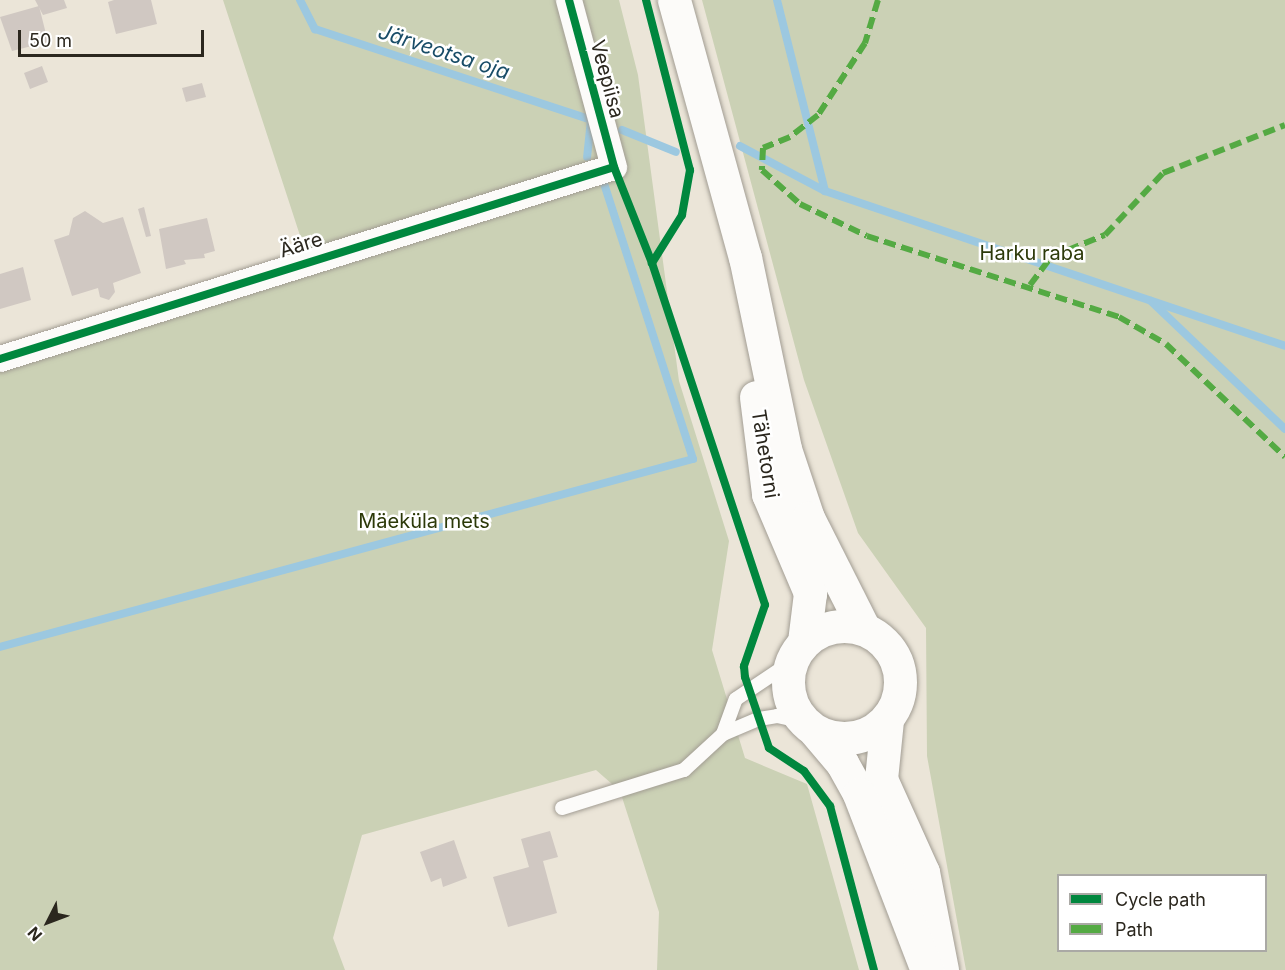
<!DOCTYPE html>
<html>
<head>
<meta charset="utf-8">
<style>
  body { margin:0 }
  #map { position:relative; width:1285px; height:970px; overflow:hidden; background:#ebe5d8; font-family:Inter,sans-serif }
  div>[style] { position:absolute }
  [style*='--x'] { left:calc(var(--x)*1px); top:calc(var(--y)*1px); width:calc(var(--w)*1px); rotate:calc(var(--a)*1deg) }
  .green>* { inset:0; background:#cbd1b5 }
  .stream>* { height:8px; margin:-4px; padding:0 4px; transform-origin:4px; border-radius:4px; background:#9cc8e0 }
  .building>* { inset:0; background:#d0c8c2 }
  .roads { filter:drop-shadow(0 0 2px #a29d93) drop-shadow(0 0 2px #a29d93) }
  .lane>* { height:14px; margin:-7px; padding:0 7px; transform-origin:7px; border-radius:7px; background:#fcfbf9 }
  .street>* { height:26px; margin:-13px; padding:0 13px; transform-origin:13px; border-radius:13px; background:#fcfbf9 }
  .secondary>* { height:33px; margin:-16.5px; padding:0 16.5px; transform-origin:16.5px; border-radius:16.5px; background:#fcfbf9 }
  .secondary>.ring { margin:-16.5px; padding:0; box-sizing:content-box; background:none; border:33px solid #fcfbf9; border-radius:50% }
  .quiet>* { height:6px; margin-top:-3px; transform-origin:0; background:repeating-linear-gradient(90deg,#54aa43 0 12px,transparent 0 18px) }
  .cycleway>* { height:8px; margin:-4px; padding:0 4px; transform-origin:4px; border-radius:4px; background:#00873e }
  span { translate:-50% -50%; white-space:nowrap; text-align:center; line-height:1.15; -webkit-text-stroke:5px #fff; paint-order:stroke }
  .street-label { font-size:20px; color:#2b271e }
  .park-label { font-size:20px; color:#2c3909 }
  .water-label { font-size:21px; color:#184c67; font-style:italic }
  .legend { position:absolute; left:1057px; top:874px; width:210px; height:78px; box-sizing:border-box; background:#fff; border:2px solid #aaa9a5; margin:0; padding:8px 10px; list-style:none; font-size:18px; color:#2b271e }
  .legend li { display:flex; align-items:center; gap:12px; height:30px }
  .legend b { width:30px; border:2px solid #aaa9a5 }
  .north { position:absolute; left:18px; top:892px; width:60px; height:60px; -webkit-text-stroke:4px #fff; paint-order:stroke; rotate:228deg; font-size:16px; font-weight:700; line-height:24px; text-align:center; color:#2b271e }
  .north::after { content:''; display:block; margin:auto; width:21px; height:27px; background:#2b271e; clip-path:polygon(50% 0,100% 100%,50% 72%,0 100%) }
  .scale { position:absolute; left:18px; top:30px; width:186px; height:27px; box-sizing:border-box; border:3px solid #2b271e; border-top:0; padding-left:8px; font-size:18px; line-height:21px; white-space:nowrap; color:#2b271e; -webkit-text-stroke:4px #fff; paint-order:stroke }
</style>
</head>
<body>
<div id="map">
  <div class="green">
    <div style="clip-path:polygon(223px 0,619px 0,638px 75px,679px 381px,729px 541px,712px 650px,745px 758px,807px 784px,859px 970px,657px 970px,659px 912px,620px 791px,596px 770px,362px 835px,333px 938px,345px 970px,0 970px,0 359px,308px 260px)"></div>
    <div style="clip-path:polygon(evenodd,702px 0,1285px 0,1285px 970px,966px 970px,927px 756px,926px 628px,858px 533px,804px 380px,702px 0,1058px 876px,1266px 876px,1266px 950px,1058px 950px,1058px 876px)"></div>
  </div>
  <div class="stream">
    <div style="--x:300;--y:0;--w:33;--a:63"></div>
    <div style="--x:315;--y:29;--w:291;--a:18.2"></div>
    <div style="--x:591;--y:120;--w:37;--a:96"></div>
    <div style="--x:777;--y:0;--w:197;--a:75.9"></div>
    <div style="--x:622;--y:130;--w:58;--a:22.2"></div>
    <div style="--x:740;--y:146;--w:96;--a:27.9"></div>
    <div style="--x:825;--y:191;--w:485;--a:18.6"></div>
    <div style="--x:1151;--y:301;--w:185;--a:43.7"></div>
    <div style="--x:0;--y:647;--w:718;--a:-15.18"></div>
    <div style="--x:693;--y:459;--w:293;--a:-107.9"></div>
  </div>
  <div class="building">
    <div style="clip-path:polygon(35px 0,64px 0,67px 8px,43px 15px)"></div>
    <div style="clip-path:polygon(114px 0,151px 0,157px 24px,116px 34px,108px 2px)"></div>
    <div style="clip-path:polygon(39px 6px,48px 42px,12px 51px,0 17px)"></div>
    <div style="clip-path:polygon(42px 66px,48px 82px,30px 89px,24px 73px)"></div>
    <div style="clip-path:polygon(202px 83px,206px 97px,186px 102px,182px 88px)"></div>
    <div style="clip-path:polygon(144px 207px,151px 236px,146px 237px,138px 209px)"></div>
    <div style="clip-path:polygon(85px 211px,103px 223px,123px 217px,141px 273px,113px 283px,115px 292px,109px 300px,100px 297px,98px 288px,72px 296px,54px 240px,69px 235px,73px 218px)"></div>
    <div style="clip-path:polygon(207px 218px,215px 251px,204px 254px,205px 258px,184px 260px,186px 264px,166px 269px,159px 229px)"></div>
    <div style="clip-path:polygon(23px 267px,31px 300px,0 309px,0 274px)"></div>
    <div style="clip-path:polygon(550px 831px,558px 857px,543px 861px,557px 913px,508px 927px,493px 877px,529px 867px,521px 839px)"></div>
    <div style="clip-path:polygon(454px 840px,467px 878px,443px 887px,441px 878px,431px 882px,420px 852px)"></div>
  </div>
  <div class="roads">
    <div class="lane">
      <div style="--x:723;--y:734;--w:37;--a:-70"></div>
      <div style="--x:736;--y:699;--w:66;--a:-33.9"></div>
      <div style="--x:562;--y:808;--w:128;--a:-17.3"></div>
      <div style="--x:684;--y:770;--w:53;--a:-42.7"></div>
      <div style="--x:723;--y:734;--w:39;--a:-23"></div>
      <div style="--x:759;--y:719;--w:18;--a:-9"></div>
      <div style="--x:777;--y:716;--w:29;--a:12"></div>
    </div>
    <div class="street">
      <div style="--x:0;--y:359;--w:643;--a:-17.36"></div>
      <div style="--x:614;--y:167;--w:173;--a:-105.1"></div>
    </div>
    <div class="secondary">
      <div style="--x:674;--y:0;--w:267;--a:74.6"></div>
      <div style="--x:745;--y:257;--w:196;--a:78.2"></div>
      <div style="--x:785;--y:449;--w:73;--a:71.6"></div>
      <div style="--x:808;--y:518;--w:124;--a:63.2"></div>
      <div style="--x:756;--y:397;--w:98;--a:82.9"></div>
      <div style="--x:768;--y:494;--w:108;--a:67"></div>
      <div style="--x:810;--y:593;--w:49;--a:97"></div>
      <div class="ring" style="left:788px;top:626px;width:79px;height:79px"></div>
      <div style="--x:887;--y:720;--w:59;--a:95.8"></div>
      <div style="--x:881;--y:779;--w:102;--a:65.7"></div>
      <div style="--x:923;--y:872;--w:100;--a:79"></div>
      <div style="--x:815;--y:731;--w:42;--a:49.8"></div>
      <div style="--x:842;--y:763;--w:35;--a:61"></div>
      <div style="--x:859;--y:794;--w:189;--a:68.9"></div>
    </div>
  </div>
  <div class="quiet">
    <div style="--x:878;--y:0;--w:45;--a:106.8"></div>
    <div style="--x:865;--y:43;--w:86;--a:123.1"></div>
    <div style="--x:818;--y:115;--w:36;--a:142"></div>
    <div style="--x:790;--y:137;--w:29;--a:158"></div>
    <div style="--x:763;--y:148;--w:22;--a:93"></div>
    <div style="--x:762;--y:170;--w:51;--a:41.8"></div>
    <div style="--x:800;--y:204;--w:74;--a:25.5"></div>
    <div style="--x:867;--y:236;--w:265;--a:17.8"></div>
    <div style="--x:1119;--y:317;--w:54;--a:29.9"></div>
    <div style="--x:1166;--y:344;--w:164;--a:43.5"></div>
    <div style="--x:1030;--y:285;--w:35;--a:-53"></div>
    <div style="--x:1051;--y:257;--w:58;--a:-22.2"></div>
    <div style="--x:1105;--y:235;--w:85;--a:-46.9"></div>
    <div style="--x:1163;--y:173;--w:131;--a:-21.5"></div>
  </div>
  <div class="cycleway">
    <div style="--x:569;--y:0;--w:173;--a:74.9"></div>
    <div style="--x:614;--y:167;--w:103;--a:68.4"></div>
    <div style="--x:652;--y:263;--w:360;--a:71.7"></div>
    <div style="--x:765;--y:605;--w:65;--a:109"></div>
    <div style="--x:744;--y:666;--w:11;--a:85"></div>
    <div style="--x:745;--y:677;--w:75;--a:71.3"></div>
    <div style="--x:769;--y:748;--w:42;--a:33.3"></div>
    <div style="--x:804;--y:771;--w:44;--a:53.4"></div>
    <div style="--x:830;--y:806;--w:170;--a:75"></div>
    <div style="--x:646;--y:0;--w:176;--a:75.5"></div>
    <div style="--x:690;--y:170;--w:46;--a:100.1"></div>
    <div style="--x:682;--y:215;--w:57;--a:122"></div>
    <div style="--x:0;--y:359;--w:643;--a:-17.36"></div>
  </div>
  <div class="street-label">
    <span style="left:607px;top:79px;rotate:75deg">Veepiisa</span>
    <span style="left:301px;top:245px;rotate:-17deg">Ääre</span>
    <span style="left:765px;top:454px;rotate:81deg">Tähetorni</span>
  </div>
  <div class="park-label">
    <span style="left:1032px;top:253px">Harku raba</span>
    <span style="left:424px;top:521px">Mäeküla mets</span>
  </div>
  <div class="water-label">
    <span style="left:444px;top:52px;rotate:18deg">Järveotsa oja</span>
  </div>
  <ul class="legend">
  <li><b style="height:8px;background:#00873e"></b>Cycle path</li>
  <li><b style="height:8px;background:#54aa43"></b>Path</li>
  </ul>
  <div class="north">N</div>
  <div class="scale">50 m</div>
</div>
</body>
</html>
